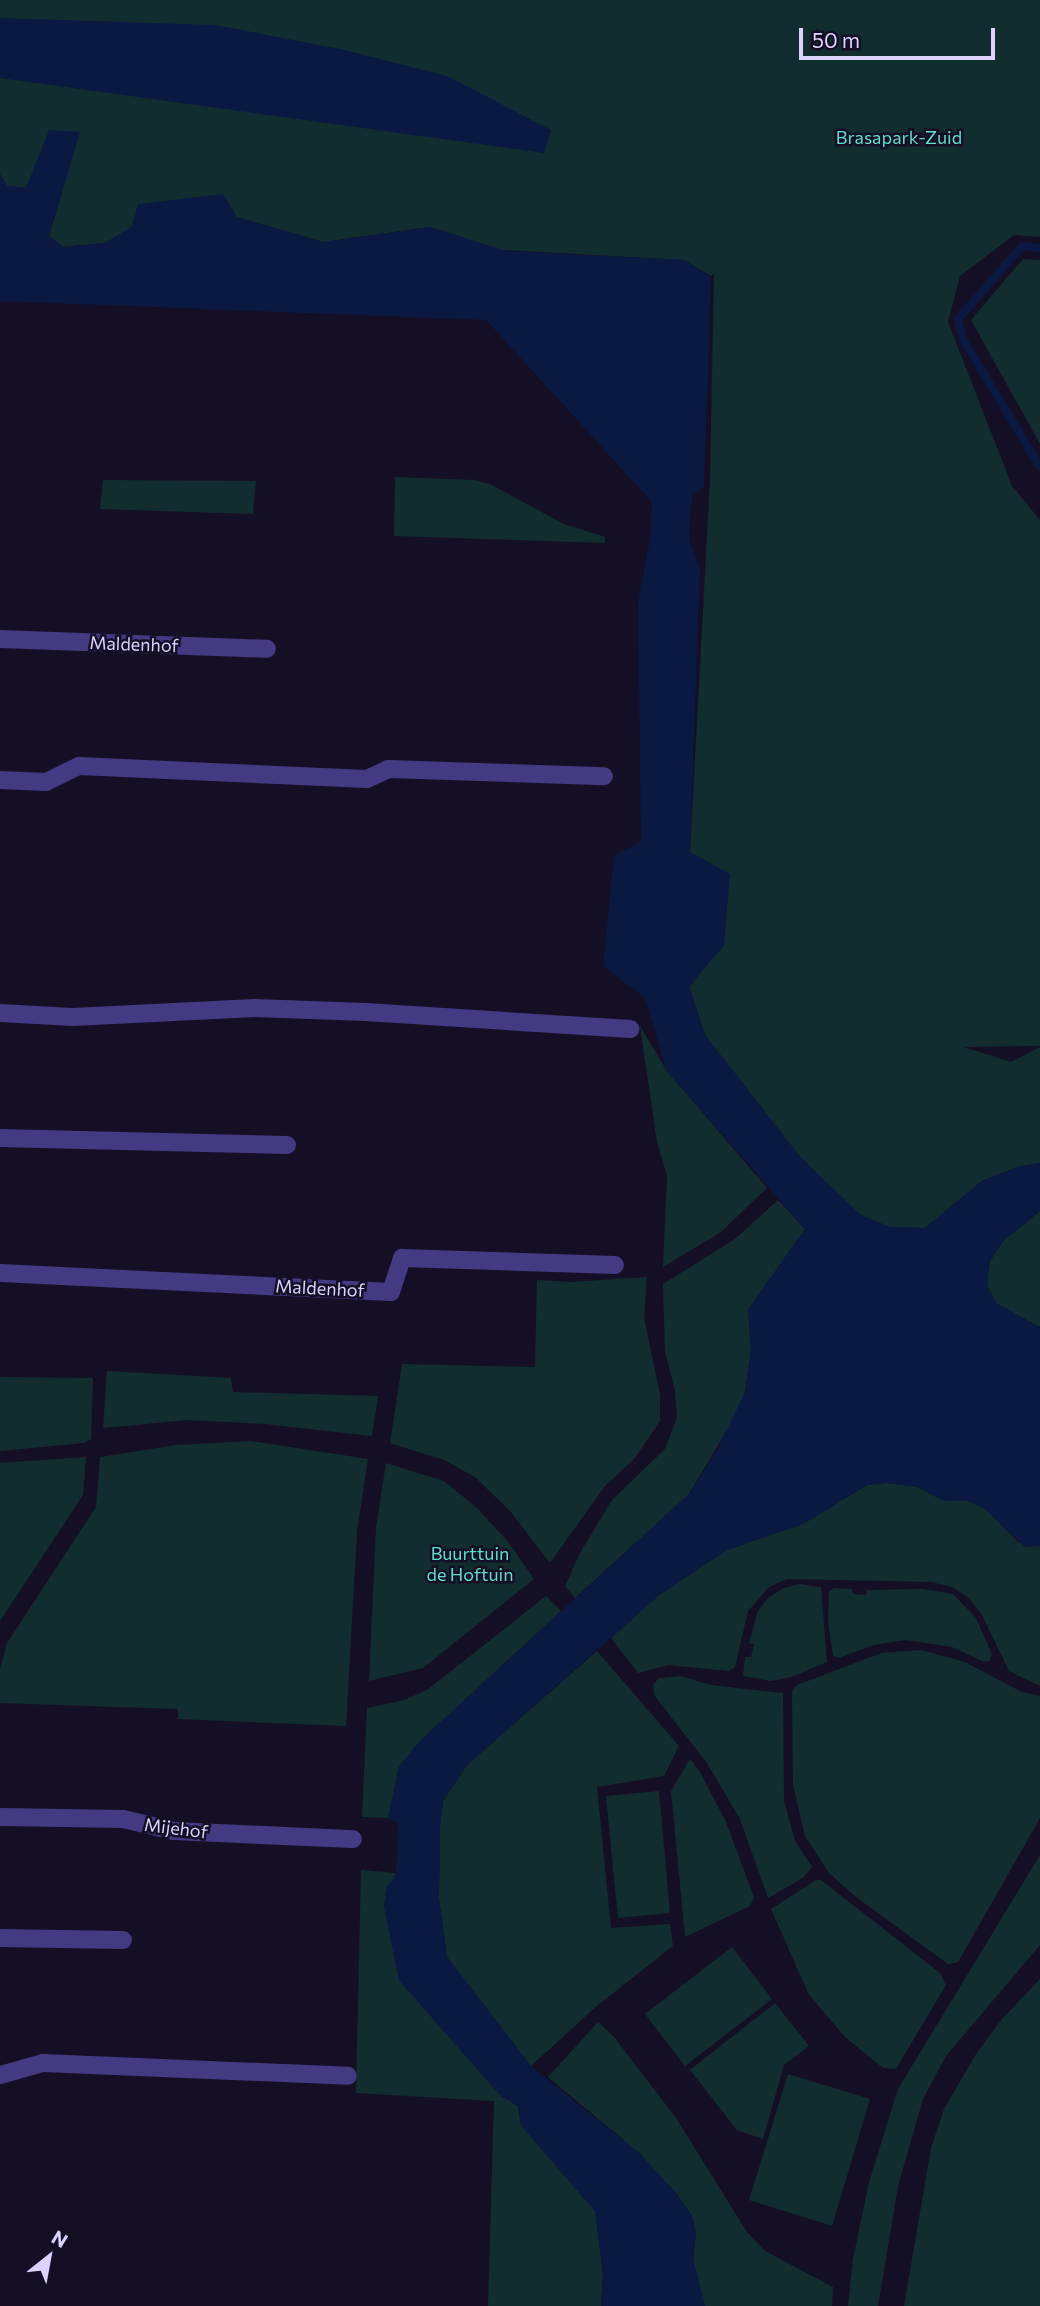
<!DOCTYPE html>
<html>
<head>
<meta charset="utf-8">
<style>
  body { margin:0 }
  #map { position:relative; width:1040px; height:2306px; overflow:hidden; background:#150f25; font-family:Commissioner,sans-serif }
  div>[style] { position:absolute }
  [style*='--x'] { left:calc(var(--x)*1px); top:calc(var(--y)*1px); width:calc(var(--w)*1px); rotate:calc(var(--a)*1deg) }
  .green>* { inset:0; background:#122d2f }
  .water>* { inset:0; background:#0a1942 }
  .stream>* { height:8px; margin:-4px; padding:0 4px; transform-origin:4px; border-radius:4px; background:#0a1942 }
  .street>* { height:18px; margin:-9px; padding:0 9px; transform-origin:9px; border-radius:9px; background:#443a84 }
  span { translate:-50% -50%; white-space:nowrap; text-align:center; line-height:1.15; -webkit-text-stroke:5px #150f25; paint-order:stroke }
  .park-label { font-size:18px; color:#5fdfcc }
  .street-label { font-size:18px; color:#dcd3ff }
  .north { position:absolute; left:14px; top:2222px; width:70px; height:70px; -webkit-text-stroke:5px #150f25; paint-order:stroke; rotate:31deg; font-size:19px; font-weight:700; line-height:28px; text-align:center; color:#dcd3ff }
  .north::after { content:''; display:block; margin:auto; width:24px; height:32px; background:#dcd3ff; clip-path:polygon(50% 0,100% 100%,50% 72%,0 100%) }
  .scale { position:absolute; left:799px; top:28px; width:196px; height:32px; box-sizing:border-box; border:4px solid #dcd3ff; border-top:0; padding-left:9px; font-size:21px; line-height:24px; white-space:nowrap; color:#dcd3ff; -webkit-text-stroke:5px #150f25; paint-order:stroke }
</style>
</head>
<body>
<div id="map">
  <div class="green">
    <div style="clip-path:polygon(0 0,1040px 0,1040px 237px,1014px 235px,960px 276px,948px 322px,1012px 486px,1040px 520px,1040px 1046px,964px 1047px,1011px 1062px,1040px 1047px,1040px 1163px,1017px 1167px,982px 1181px,925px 1228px,890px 1227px,861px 1216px,800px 1157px,705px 1035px,689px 986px,724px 945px,690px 852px,710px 481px,714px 273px,711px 276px,684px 260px,502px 250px,430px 227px,323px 242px,237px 217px,132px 227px,105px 243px,63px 247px,49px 236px,79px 133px,35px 170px,26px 188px,7px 186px,0 174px)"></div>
    <div style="clip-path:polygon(1023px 259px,1040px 260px,1040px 444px,971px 320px)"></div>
    <div style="clip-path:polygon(395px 477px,474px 480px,490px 484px,564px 524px,605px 537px,605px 543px,394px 536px)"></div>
    <div style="clip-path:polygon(103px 480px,256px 481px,253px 514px,100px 509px)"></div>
    <div style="clip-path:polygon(640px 1026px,667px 1071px,767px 1188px,721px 1232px,663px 1267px,667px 1176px,657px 1142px)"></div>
    <div style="clip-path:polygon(778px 1200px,805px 1229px,748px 1310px,751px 1350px,745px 1392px,736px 1415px,689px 1494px,575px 1598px,565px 1586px,580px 1553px,612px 1500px,665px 1449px,677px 1417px,675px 1390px,665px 1352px,663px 1284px,735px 1239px)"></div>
    <div style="clip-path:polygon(1040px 1211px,1040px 1327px,997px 1304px,988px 1288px,988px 1273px,990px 1261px,1003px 1241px)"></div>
    <div style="clip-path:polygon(647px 1277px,644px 1317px,660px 1395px,660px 1421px,635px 1458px,605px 1486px,550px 1563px,510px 1511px,475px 1477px,444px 1460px,390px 1443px,402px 1364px,535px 1367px,537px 1280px,571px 1282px)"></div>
    <div style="clip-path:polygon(107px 1371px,231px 1378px,233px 1392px,378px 1396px,372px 1436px,265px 1424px,188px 1420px,103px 1428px)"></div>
    <div style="clip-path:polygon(0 1377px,93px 1378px,91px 1439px,84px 1443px,0 1451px)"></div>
    <div style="clip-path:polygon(251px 1441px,368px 1459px,357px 1531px,346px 1726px,178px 1719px,178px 1709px,0 1703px,0 1669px,7px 1643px,96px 1507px,100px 1457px,176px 1445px)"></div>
    <div style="clip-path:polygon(86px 1457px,83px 1495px,0 1621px,0 1463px)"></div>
    <div style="clip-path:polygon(386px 1463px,444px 1481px,477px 1508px,509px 1543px,534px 1579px,423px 1668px,369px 1681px,376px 1528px)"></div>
    <div style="clip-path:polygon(887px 1483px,917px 1487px,944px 1501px,966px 1500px,984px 1508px,1018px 1542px,1040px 1546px,1040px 1686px,1009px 1671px,982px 1615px,968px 1597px,952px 1587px,931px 1582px,787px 1579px,769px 1587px,748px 1611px,735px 1667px,729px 1671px,668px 1665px,638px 1673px,611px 1638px,658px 1596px,727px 1550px,803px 1524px,867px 1485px)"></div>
    <div style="clip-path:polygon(799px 1584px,821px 1587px,827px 1662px,791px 1677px,771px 1681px,743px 1676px,745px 1657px,751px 1657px,754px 1644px,749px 1643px,758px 1611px,768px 1598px,782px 1589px)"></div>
    <div style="clip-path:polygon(834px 1588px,852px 1589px,853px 1594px,866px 1595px,867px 1590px,922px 1589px,953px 1594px,976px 1618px,992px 1654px,990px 1661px,984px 1662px,952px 1647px,906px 1640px,873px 1645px,839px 1658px,833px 1656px,828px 1621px,829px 1592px)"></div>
    <div style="clip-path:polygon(546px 1596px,561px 1611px,419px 1742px,399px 1767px,388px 1818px,362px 1817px,367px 1708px,404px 1700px,427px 1690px)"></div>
    <div style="clip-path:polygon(921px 1650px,965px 1662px,1022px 1692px,1040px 1696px,1040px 1818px,958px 1962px,948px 1964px,856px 1897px,829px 1873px,805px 1836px,793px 1785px,792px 1692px,797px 1685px,882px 1653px)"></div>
    <div style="clip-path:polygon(597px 1651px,679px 1746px,664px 1776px,597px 1787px,611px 1928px,670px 1924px,673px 1946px,598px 2005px,531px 2066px,447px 1957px,439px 1899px,440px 1826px,443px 1801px,467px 1765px)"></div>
    <div style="clip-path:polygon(680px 1676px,711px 1685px,783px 1693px,784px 1801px,795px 1841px,812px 1867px,803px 1878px,768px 1898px,740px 1819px,707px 1763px,654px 1695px,653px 1685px,659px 1678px)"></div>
    <div style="clip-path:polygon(690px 1759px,700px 1772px,726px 1822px,754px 1897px,750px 1906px,685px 1937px,671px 1791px)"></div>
    <div style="clip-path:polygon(659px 1791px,670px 1913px,618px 1918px,606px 1796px)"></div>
    <div style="clip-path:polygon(1040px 1855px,1040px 1945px,946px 2056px,923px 2099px,898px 2186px,878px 2306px,848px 2306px,853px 2259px,869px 2182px,898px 2089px)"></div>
    <div style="clip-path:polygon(361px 1870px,396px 1873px,384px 1905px,399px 1980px,501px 2096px,518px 2106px,521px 2125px,595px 2211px,603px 2273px,601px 2306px,488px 2306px,494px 2101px,356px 2093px)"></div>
    <div style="clip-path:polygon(816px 1880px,821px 1880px,940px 1973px,946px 1985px,896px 2069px,883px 2068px,846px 2038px,809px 1995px,771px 1909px)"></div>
    <div style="clip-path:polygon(732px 1947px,772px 1999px,685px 2066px,645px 2014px)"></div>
    <div style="clip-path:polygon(1040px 1979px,1040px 2306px,904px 2306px,931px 2148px,944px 2109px,976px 2054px,1002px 2019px)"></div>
    <div style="clip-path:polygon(775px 2003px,809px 2046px,784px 2065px,763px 2139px,737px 2130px,690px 2070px)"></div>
    <div style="clip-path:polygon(598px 2022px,614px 2037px,676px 2118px,747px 2232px,765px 2251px,833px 2287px,832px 2306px,705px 2306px,693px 2259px,696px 2233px,692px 2216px,676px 2193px,638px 2152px,548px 2077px)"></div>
    <div style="clip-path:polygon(788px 2074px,870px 2099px,832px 2226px,749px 2200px)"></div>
  </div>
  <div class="water">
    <div style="clip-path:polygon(0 18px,215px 25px,340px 49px,447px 76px,551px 130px,544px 153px,0 78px)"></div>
    <div style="clip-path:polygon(49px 130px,80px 132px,49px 236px,63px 247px,105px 243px,132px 227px,138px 204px,223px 194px,237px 217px,323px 242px,430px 227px,506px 251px,684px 260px,711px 277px,704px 486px,693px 495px,690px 516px,689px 539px,700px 569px,690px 852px,730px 874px,724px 945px,689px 987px,705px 1035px,800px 1157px,861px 1215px,890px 1227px,925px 1228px,982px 1181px,1017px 1167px,1040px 1163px,1040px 1211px,1003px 1241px,990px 1261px,988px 1273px,988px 1288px,997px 1304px,1040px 1327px,1040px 1546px,1025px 1547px,984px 1508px,966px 1500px,944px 1501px,917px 1487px,887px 1483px,867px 1485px,803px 1524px,727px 1550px,658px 1596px,467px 1765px,443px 1801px,440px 1826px,439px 1899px,447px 1957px,531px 2066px,638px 2152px,676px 2193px,692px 2216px,696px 2233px,693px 2259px,705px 2306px,601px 2306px,603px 2273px,595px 2211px,521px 2125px,518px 2106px,501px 2096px,399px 1980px,384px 1905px,387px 1886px,396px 1876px,398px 1823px,388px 1818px,399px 1767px,419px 1742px,689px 1494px,718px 1449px,745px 1392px,751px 1350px,748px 1310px,805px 1229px,667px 1071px,645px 998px,603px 966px,614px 856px,641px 841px,638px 602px,650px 539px,652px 502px,486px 320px,0 301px,0 174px,7px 186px,26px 188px)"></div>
  </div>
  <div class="stream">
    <div style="--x:1040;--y:248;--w:18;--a:-174"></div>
    <div style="--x:1022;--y:246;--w:97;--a:131.2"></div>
    <div style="--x:958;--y:319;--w:23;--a:75"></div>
    <div style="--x:964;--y:341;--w:147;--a:58.9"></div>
  </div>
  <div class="street">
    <div style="--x:0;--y:639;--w:267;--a:2.1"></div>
    <div style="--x:0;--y:780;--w:46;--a:2.5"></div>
    <div style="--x:46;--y:782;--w:37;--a:-26"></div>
    <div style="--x:79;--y:766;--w:288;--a:2.6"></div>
    <div style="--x:367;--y:779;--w:23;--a:-25"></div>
    <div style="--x:388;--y:769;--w:216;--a:1.9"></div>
    <div style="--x:0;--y:1013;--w:73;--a:3.1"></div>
    <div style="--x:73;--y:1017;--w:182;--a:-2.8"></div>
    <div style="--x:255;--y:1008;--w:111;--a:2.1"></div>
    <div style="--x:366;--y:1012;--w:265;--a:3.7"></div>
    <div style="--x:0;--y:1138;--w:287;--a:1.4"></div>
    <div style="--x:0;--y:1273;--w:391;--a:2.8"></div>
    <div style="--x:391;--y:1292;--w:36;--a:-72"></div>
    <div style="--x:402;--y:1258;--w:213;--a:1.9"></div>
    <div style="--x:0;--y:1817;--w:123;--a:0.9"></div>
    <div style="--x:123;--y:1819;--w:52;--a:13.2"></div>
    <div style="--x:174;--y:1831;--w:179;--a:2.6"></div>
    <div style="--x:0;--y:1938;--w:123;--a:0.9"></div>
    <div style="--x:0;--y:2075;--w:45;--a:-15.6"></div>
    <div style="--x:43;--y:2063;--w:305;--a:2.4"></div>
  </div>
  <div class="park-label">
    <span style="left:899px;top:137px">Brasapark-Zuid</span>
    <span style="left:470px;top:1564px">Buurttuin<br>de Hoftuin</span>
  </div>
  <div class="street-label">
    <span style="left:134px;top:644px;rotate:2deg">Maldenhof</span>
    <span style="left:320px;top:1288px;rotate:3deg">Maldenhof</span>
    <span style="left:176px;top:1828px;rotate:7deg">Mijehof</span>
  </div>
  <div class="north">N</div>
  <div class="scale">50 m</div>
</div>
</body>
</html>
